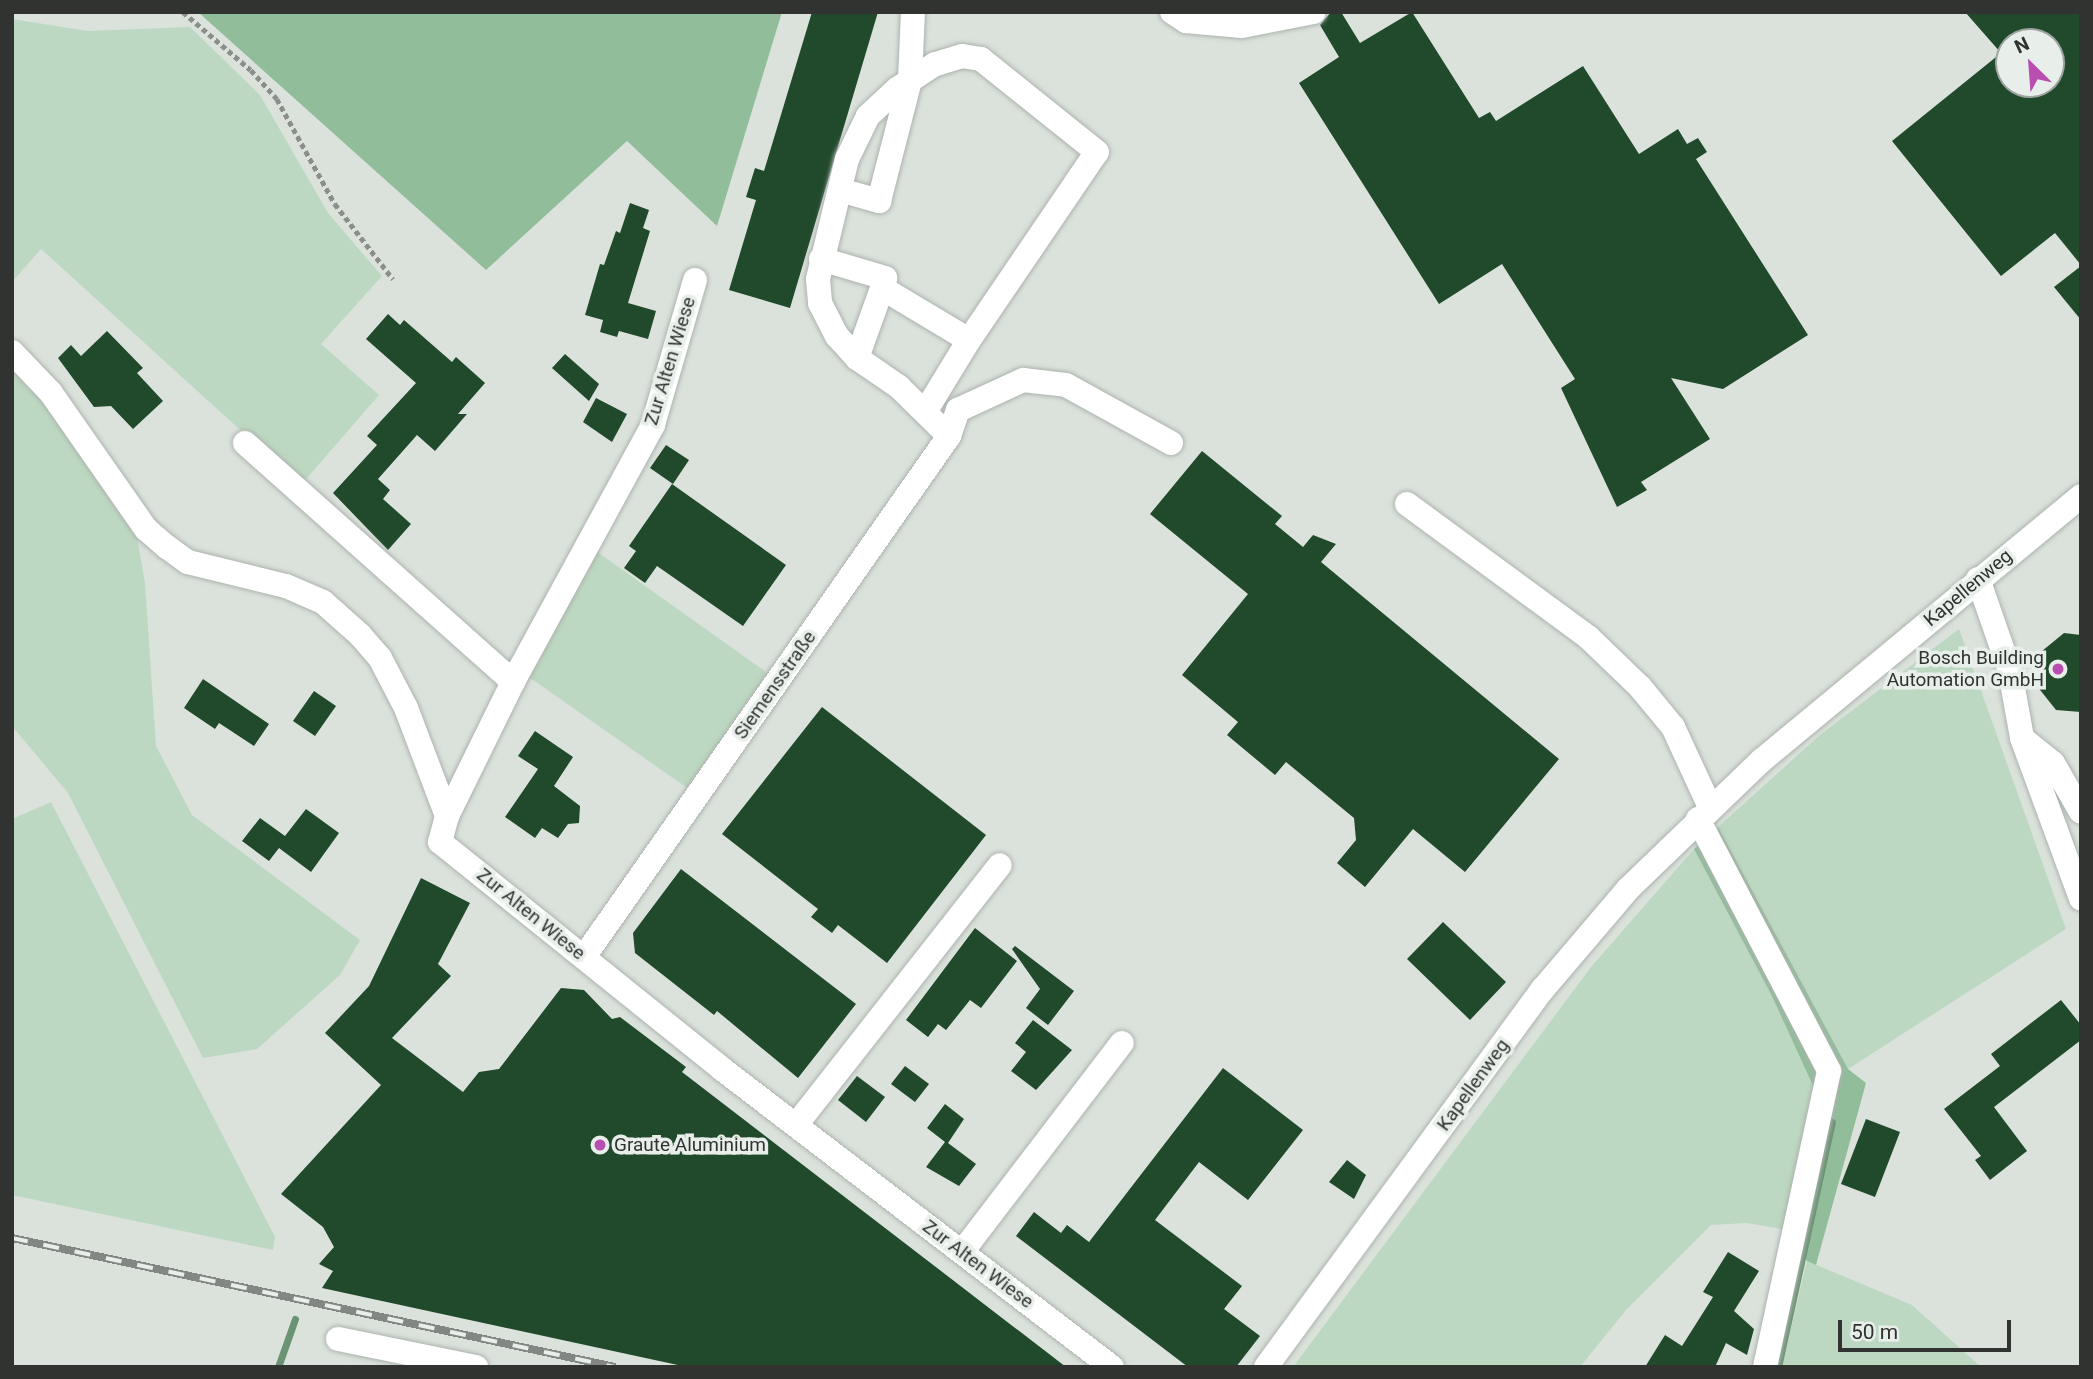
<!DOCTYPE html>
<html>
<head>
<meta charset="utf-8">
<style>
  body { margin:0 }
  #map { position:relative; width:2093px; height:1379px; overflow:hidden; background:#dbe2dc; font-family:Roboto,sans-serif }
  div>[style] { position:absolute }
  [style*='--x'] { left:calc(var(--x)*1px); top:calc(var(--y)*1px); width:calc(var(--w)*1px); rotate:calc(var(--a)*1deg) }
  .green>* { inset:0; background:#bdd8c2 }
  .forest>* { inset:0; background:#92bd9b }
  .stream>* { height:7px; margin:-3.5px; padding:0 3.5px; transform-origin:3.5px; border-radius:3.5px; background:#699372 }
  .building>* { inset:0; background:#21492c }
  .path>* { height:4.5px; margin-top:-2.25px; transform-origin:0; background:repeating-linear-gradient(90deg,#8b8f8b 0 5px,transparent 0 8.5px) }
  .roads { filter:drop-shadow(0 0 2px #acb3ad) drop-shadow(0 0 2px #acb3ad) }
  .minor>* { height:24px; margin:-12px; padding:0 12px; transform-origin:12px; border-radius:12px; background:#fff }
  .rail>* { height:8px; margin-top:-4px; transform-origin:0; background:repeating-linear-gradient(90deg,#e8efea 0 16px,#838783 0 32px); box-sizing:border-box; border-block:2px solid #838783 }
  .dots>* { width:19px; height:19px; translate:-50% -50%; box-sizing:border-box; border:4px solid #e8efea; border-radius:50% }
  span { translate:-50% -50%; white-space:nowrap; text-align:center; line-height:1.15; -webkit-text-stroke:7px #e8efea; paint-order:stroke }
  .street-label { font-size:19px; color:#313331 }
  .poi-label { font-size:19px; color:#313331 }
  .right { translate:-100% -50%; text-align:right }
  .left { translate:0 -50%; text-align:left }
  .frame { position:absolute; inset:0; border:14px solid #313331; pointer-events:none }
  .north { position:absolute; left:1995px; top:28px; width:70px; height:70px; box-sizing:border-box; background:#e8efea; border:2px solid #9fa4a0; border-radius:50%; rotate:335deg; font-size:19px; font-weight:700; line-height:28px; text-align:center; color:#313331 }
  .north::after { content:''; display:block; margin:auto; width:24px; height:32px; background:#b84eaf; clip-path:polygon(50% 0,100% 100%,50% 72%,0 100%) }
  .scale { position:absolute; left:1838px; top:1320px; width:173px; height:32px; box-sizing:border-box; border:4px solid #313331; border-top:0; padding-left:9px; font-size:21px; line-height:24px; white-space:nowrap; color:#313331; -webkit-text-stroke:5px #e8efea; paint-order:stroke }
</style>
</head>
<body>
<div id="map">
  <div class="green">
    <div style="clip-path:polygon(12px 19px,88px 31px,190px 27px,260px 95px,328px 213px,382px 276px,321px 344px,379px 395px,301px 485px,41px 249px,12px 282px)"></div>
    <div style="clip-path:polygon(12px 361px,135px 526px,145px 583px,156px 746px,192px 815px,360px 940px,340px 975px,257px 1049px,203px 1058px,68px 793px,12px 726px)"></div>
    <div style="clip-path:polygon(596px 551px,769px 674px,690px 790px,526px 675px)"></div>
    <div style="clip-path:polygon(1959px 629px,2066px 929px,1848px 1069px,1718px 827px,1820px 735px)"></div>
    <div style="clip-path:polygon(51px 802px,275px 1237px,273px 1250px,12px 1195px,12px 819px)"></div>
    <div style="clip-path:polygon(1694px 849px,1771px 994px,1814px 1088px,1787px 1230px,1747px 1223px,1711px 1225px,1626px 1310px,1580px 1367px,1293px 1367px,1591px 967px)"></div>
    <div style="clip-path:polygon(1807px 1261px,1912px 1305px,1981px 1367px,1782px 1367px)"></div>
  </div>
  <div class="forest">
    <div style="clip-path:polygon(198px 12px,782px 12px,717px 226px,627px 141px,486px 270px)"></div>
    <div style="clip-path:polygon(1718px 827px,1848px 1069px,1866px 1083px,1816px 1265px,1807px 1261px,1787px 1230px,1814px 1088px,1771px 994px,1694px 849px)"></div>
  </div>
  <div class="stream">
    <div style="--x:278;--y:1367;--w:51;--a:-70.5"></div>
    <div style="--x:1778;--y:1367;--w:251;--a:-77.6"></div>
  </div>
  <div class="building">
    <div style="clip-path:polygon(812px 12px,878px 12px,790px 308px,729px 290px,756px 200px,746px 197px,755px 168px,764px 171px)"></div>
    <div style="clip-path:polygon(1341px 12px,1360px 43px,1412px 12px,1479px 118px,1490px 112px,1496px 121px,1583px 66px,1639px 154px,1678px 129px,1687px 144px,1698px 138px,1707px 152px,1696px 159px,1808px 335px,1723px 389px,1671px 378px,1710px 439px,1641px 482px,1647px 490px,1617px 507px,1561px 388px,1575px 379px,1502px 264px,1439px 304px,1299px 83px,1339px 57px,1320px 25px,1331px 12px)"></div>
    <div style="clip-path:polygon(evenodd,1965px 12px,2081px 12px,2081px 265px,2055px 233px,2001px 276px,1892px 141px,2001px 53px,1965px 12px,2009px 42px,2051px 42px,2051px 84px,2009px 84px,2009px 42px)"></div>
    <div style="clip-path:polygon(630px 203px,649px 210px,643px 228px,650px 231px,628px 303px,656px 311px,648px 339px,619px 331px,617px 337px,600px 332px,603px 320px,585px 315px,600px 264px,604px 265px,616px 231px,620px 233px)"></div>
    <div style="clip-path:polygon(2081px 266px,2081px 320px,2054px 287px)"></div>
    <div style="clip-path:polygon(388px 314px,400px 325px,404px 320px,452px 362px,456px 357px,485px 383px,458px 414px,467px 414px,435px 451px,417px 435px,378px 479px,390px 490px,383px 499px,411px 524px,388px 550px,333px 493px,377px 445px,367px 436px,416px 383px,366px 339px)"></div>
    <div style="clip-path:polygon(107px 331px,143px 368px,137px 373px,163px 401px,133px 429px,111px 406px,94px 407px,58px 358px,71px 345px,81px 356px)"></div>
    <div style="clip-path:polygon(565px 354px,599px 384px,589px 401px,552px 368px)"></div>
    <div style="clip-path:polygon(596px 398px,627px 414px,612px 442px,583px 422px)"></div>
    <div style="clip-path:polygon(666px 445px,689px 460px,673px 484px,650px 468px)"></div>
    <div style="clip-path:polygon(1202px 451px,1282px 516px,1275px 524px,1303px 547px,1313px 535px,1336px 544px,1321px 562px,1559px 759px,1465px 872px,1413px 829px,1365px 887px,1337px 863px,1356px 840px,1354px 818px,1286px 762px,1275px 775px,1227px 735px,1238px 722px,1182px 675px,1248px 594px,1150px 514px)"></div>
    <div style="clip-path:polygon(672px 484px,786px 565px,743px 626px,657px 566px,645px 583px,624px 568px,636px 551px,629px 546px)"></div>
    <div style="clip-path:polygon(2064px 633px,2081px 635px,2081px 712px,2056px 710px,2033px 681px,2036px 656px)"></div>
    <div style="clip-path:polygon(203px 679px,269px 724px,254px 746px,219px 723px,215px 729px,184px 708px)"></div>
    <div style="clip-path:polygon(314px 691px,336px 706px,315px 736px,293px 721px)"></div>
    <div style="clip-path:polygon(822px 707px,986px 835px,887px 963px,838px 925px,832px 933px,811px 917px,818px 909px,722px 834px)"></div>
    <div style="clip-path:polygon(535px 731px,573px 757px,554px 786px,580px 806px,579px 823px,568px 824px,558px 838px,542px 828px,535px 838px,505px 817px,538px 769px,518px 756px)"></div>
    <div style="clip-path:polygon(306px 809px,339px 833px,311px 872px,279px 848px,269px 861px,242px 841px,260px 818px,285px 836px)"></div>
    <div style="clip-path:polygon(681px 869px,856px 1004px,798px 1078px,717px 1011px,714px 1015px,635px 953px,633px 933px)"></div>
    <div style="clip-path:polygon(421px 878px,470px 903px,438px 964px,451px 976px,392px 1038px,463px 1092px,479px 1072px,499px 1069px,561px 988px,584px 990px,612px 1019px,620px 1017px,686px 1067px,682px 1072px,1066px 1367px,687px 1367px,322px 1288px,333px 1271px,319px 1264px,334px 1247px,323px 1227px,281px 1194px,381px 1085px,325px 1033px,369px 986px)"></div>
    <div style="clip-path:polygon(1443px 922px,1506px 982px,1470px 1020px,1407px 959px)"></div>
    <div style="clip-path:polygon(975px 928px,1017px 961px,981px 1008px,970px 1000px,946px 1030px,938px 1024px,928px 1037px,906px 1020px)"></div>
    <div style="clip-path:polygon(1015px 946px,1074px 991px,1048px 1025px,1026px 1008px,1040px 989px,1012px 949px)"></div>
    <div style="clip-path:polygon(2061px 1000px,2081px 1025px,2081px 1040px,1994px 1107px,2027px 1151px,1990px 1180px,1975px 1160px,1981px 1156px,1944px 1109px,2000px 1066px,1991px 1054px)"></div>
    <div style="clip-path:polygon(1033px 1020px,1072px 1050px,1036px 1090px,1011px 1071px,1026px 1052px,1015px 1043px)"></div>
    <div style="clip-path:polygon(905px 1066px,929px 1084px,915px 1102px,891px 1084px)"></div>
    <div style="clip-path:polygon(1223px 1068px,1303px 1130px,1248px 1200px,1199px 1162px,1155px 1220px,1242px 1286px,1224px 1309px,1260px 1336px,1236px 1367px,1188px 1367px,1016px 1236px,1034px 1212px,1061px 1233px,1067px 1225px,1089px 1242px)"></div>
    <div style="clip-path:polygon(857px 1076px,885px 1097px,866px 1122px,838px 1100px)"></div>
    <div style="clip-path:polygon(945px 1104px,964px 1119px,948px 1143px,976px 1164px,959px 1186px,926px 1167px,945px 1142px,927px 1128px)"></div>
    <div style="clip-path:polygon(1866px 1119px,1900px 1132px,1875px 1197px,1841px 1184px)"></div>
    <div style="clip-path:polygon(1347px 1160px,1366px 1175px,1354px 1199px,1329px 1182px)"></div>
    <div style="clip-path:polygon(1728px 1252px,1759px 1271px,1734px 1311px,1754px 1329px,1747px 1355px,1726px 1343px,1715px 1367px,1645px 1367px,1665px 1335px,1682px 1346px,1713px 1297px,1703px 1292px)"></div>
  </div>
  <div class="path">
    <div style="--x:183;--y:12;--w:89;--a:40.5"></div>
    <div style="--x:251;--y:70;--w:39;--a:48"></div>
    <div style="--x:277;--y:99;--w:120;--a:61.1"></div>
    <div style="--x:335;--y:204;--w:95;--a:52.3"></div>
  </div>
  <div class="roads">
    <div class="minor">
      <div style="--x:1172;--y:12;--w:17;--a:33"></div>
      <div style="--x:1186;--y:21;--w:56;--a:5.1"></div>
      <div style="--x:1242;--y:26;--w:73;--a:-11"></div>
      <div style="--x:840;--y:190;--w:41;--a:15.8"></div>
      <div style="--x:879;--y:201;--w:125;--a:-75.6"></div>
      <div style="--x:910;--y:80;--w:68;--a:-87.5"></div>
      <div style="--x:821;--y:259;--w:67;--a:16.5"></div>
      <div style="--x:885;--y:278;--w:10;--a:107"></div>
      <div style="--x:695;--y:280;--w:151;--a:106.2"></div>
      <div style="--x:653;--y:425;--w:293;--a:118.6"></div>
      <div style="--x:513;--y:682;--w:149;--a:116.2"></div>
      <div style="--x:447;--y:816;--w:27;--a:105"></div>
      <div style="--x:440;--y:842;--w:362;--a:38.8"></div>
      <div style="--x:722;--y:1069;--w:491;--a:37.4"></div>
      <div style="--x:12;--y:352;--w:57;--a:46.4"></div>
      <div style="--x:51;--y:393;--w:166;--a:55.1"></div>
      <div style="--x:146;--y:529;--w:28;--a:41"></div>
      <div style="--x:167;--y:547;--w:26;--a:36"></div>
      <div style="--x:188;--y:562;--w:101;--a:13.8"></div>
      <div style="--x:286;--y:586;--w:40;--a:23.4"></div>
      <div style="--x:323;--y:602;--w:50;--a:41.7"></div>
      <div style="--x:360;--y:635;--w:30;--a:49"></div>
      <div style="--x:380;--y:658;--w:56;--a:62.5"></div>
      <div style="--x:406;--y:708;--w:116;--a:69.2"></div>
      <div style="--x:857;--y:358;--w:74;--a:-70.3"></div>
      <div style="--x:882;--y:288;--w:101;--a:30.9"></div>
      <div style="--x:969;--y:340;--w:227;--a:-55.8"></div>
      <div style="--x:1097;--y:152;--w:149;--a:-141.3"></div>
      <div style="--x:981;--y:59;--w:19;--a:-171"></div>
      <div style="--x:962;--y:56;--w:28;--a:163"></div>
      <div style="--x:935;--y:64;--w:45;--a:146.7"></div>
      <div style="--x:897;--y:89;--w:40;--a:137"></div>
      <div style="--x:868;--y:116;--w:48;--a:116"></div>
      <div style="--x:847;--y:159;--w:123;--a:103.6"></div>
      <div style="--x:818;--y:279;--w:24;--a:85"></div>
      <div style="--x:820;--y:303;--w:37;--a:63"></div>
      <div style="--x:837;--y:336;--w:30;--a:48"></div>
      <div style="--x:857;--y:358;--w:51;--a:34.6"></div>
      <div style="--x:899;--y:387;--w:70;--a:44.4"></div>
      <div style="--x:925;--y:412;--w:84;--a:-58.6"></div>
      <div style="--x:245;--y:443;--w:359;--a:41.7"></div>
      <div style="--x:1407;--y:504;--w:225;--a:36.3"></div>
      <div style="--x:1588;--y:637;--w:72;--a:43.9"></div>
      <div style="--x:1640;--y:687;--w:52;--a:50.5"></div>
      <div style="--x:1673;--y:727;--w:88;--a:65.2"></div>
      <div style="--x:1978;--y:579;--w:97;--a:70.8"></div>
      <div style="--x:2010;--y:671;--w:68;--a:79.8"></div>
      <div style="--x:2022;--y:738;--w:171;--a:69.8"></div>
      <div style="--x:2023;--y:739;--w:38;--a:39"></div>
      <div style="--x:2053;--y:763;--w:56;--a:60.3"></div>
      <div style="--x:1698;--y:819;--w:284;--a:62.5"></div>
      <div style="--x:1829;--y:1071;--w:303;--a:102.2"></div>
      <div style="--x:584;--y:957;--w:636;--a:-54.99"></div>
      <div style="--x:949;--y:436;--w:28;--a:-71"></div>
      <div style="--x:958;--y:410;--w:72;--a:-24.8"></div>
      <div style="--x:1023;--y:380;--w:43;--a:6.6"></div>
      <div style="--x:1066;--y:385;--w:120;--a:28.9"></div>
      <div style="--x:796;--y:1125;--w:330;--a:-51.9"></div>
      <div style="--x:962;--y:1252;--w:263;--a:-52.6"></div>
      <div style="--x:338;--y:1339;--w:141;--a:11.5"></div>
      <div style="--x:1266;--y:1367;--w:469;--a:-53.8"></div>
      <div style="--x:1543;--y:989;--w:131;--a:-49.6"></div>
      <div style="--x:1628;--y:889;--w:186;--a:-43.9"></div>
      <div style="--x:1762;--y:760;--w:414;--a:-39.6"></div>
    </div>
  </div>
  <div class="rail">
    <div style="--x:12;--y:1238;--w:617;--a:12.08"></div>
  </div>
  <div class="dots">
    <div style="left:2058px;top:669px;background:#b84eaf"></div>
    <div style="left:600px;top:1145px;background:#b84eaf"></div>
  </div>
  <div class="street-label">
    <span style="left:670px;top:361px;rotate:-73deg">Zur Alten Wiese</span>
    <span style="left:1968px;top:588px;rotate:-40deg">Kapellenweg</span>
    <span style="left:775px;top:685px;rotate:-55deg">Siemensstraße</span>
    <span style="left:531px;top:914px;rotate:39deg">Zur Alten Wiese</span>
    <span style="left:1473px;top:1085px;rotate:-54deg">Kapellenweg</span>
    <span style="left:978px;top:1264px;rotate:37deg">Zur Alten Wiese</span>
  </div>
  <div class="poi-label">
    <span class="right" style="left:2044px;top:669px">Bosch Building<br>Automation GmbH</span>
    <span class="left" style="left:614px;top:1145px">Graute Aluminium</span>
  </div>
  <div class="frame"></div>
  <div class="north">N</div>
  <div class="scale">50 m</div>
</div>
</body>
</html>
